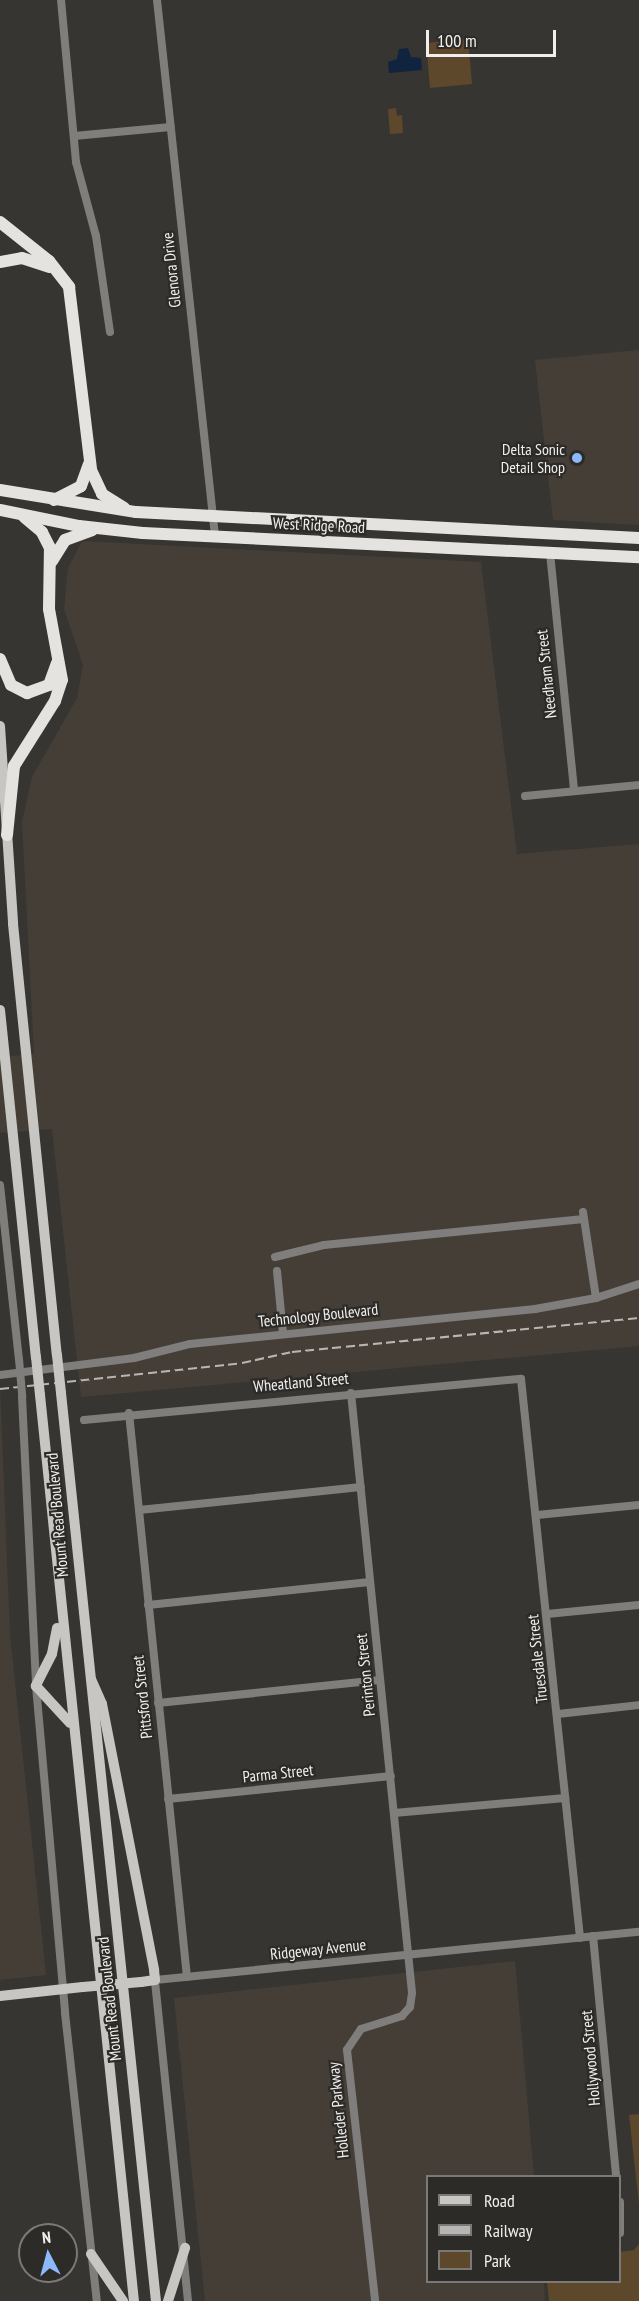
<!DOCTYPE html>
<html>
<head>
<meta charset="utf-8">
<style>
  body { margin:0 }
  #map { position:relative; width:639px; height:2301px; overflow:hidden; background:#373532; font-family:"PT Sans Narrow",sans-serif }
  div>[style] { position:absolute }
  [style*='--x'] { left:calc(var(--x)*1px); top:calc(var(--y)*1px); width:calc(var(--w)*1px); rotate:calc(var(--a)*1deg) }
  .built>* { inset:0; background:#443e36 }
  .green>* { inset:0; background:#5d482b }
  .water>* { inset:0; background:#10233f }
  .minor>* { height:8px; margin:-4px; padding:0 4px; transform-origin:4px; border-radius:4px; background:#7f7e7c }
  .major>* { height:10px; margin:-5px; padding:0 5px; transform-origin:5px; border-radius:5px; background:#c8c6c3 }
  .highway>* { height:12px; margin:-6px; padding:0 6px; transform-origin:6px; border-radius:6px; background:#e5e3df }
  .rail>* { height:2px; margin-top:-1px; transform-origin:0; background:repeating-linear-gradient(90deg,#b8b6b4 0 9px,transparent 0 13.5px) }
  .minor-bridge>* { height:8px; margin:-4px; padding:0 4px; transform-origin:4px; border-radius:4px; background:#7f7e7c }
  .major-bridge>* { height:10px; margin:-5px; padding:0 5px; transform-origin:5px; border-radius:5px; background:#c8c6c3 }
  .dots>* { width:16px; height:16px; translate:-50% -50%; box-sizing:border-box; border:3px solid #2d2b28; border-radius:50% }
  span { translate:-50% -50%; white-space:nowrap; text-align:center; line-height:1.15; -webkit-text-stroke:4.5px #2d2b28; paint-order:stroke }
  .street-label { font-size:16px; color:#f1efee }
  .poi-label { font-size:16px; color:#f1efee }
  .right { translate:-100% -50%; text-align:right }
  .legend { position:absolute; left:426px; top:2175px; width:195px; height:108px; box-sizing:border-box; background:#2d2b28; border:2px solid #7b7977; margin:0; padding:8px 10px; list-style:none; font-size:18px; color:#f1efee }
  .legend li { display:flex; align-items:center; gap:12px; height:30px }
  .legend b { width:30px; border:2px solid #7b7977 }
  .north { position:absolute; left:18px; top:2223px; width:60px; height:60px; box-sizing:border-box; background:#2d2b28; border:2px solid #7b7977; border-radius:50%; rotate:354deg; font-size:16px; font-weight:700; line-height:24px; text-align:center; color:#f1efee }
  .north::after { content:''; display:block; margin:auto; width:21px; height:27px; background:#8cb9fc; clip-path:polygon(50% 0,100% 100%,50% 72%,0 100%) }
  .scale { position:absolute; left:426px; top:30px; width:130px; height:27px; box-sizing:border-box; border:3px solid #f1efee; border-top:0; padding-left:8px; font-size:18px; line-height:21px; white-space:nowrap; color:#f1efee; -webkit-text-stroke:4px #2d2b28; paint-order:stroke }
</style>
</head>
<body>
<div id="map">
  <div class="built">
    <div style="clip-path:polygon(639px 350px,639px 525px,553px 520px,535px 360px)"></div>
    <div style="clip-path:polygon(82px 541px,481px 562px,517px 854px,639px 844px,639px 1346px,81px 1397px,52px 1129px,0 1133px,0 1057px,34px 1054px,22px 822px,32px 777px,77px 698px,83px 665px,64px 609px,68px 568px)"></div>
    <div style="clip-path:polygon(0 1385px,10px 1635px,46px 1975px,0 1980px)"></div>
    <div style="clip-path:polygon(515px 1961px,534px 2176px,428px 2176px,428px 2282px,544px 2282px,545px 2301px,205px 2301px,174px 1998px)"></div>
  </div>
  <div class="green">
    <div style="clip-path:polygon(468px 39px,472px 84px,430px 88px,426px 43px)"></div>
    <div style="clip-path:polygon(396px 108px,397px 116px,402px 115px,403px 133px,390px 134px,388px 109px)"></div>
    <div style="clip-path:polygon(639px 2114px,639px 2204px,629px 2115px)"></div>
    <div style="clip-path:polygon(639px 2244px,639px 2301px,549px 2301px,547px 2282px,620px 2282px,620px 2252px,634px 2250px)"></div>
  </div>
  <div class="water">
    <div style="clip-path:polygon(408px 48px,411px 57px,421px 58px,422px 70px,389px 73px,388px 62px,397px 59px,399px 49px)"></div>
  </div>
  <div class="minor">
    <div style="--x:61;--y:0;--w:163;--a:84.7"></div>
    <div style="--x:76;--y:162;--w:77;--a:74.9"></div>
    <div style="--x:96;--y:236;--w:97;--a:81.7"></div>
    <div style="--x:157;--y:0;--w:539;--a:83.82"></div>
    <div style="--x:74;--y:136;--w:97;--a:-5.3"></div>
    <div style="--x:550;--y:553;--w:239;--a:84.2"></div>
    <div style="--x:525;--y:796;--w:115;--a:-5.5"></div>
    <div style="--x:0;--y:1185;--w:175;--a:83.8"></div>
    <div style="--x:583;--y:1212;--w:87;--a:81.4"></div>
    <div style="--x:275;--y:1257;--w:50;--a:-13.8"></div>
    <div style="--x:324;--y:1245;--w:261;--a:-5.7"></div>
    <div style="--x:277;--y:1271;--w:62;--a:84.5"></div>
    <div style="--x:0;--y:1375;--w:135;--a:-7.2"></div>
    <div style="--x:134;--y:1358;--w:58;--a:-14"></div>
    <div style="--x:190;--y:1344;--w:347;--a:-5.8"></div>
    <div style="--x:535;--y:1309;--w:62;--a:-10.2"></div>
    <div style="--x:596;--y:1298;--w:45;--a:-18"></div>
    <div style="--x:351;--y:1393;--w:603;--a:84.19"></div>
    <div style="--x:412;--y:1993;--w:14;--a:98"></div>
    <div style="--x:410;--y:2007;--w:12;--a:132"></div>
    <div style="--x:402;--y:2016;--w:43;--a:162.4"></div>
    <div style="--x:361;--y:2029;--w:25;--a:124"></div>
    <div style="--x:347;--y:2050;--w:253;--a:83.6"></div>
    <div style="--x:22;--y:1397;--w:289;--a:87.2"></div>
    <div style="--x:36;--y:1686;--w:328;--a:84.9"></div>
    <div style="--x:65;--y:2013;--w:290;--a:83.7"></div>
    <div style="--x:129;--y:1413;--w:567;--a:84.13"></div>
    <div style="--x:84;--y:1420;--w:439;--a:-5.4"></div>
    <div style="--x:521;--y:1379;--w:562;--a:83.97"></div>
    <div style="--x:139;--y:1510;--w:223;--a:-5.9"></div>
    <div style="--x:537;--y:1515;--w:102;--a:-5.6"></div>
    <div style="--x:148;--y:1605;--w:223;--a:-5.9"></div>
    <div style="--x:547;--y:1614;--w:92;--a:-5.6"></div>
    <div style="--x:158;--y:1703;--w:223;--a:-5.9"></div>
    <div style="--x:558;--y:1714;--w:81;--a:-6.3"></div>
    <div style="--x:168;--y:1799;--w:224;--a:-5.9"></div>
    <div style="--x:394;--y:1813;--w:172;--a:-5"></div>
    <div style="--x:593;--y:1936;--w:241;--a:84.5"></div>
    <div style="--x:620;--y:2202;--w:31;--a:90"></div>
    <div style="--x:188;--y:2301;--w:323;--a:-95.9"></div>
    <div style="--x:155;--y:1980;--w:486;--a:-5.7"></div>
  </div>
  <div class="major">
    <div style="--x:0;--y:726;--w:198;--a:86.2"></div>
    <div style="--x:13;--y:924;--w:433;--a:84.2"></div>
    <div style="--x:0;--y:1010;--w:349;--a:84.1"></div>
    <div style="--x:61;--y:1393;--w:913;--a:84.03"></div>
    <div style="--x:40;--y:1395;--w:911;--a:84.08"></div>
    <div style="--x:57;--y:1628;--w:26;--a:101"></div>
    <div style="--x:52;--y:1654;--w:36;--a:117"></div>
    <div style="--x:36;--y:1686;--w:50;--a:47.4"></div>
    <div style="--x:91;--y:1679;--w:27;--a:66"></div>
    <div style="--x:102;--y:1704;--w:271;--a:78.9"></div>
    <div style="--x:154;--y:1970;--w:10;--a:84"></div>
    <div style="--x:155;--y:1980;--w:14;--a:172"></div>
    <div style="--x:0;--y:1996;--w:83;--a:-6.2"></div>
    <div style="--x:91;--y:2254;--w:57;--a:55.8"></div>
    <div style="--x:168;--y:2301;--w:56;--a:-72.2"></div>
  </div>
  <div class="highway">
    <div style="--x:0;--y:222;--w:63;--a:38.5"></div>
    <div style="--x:49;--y:261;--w:33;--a:52"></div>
    <div style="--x:69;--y:287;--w:184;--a:83.1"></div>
    <div style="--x:91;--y:470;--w:26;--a:65"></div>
    <div style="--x:102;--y:494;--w:26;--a:32"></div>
    <div style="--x:0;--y:262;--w:22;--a:-10"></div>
    <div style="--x:22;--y:258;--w:29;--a:18"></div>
    <div style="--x:0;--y:490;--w:138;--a:9.2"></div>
    <div style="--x:136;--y:512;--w:504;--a:2.96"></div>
    <div style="--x:54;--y:500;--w:30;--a:-27"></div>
    <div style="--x:81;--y:486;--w:23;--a:-70"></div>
    <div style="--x:0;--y:510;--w:81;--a:11.4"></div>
    <div style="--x:79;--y:526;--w:64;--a:6.2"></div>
    <div style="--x:143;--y:533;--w:497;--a:2.8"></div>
    <div style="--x:52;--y:561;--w:25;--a:-58"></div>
    <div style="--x:65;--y:540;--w:29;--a:-20"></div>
    <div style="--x:0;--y:659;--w:28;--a:67"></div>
    <div style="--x:11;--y:685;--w:18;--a:27"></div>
    <div style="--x:27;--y:693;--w:23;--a:-20"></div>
    <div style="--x:49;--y:685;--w:23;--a:-70"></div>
    <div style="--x:7;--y:835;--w:69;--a:-84.2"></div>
    <div style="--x:14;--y:766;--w:77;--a:-57.8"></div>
    <div style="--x:55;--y:701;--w:22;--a:-72"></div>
    <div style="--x:62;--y:680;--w:72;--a:-100.4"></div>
    <div style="--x:49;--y:609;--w:61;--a:-89.1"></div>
    <div style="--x:50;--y:548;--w:18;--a:-117"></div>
    <div style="--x:42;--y:532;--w:23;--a:-140"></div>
  </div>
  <div class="rail">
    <div style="--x:0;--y:1389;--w:243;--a:-6.1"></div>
    <div style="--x:242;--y:1363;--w:51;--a:-12.4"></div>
    <div style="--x:292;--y:1352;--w:349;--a:-5.6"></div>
  </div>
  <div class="minor-bridge">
    <div style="--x:19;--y:1359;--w:38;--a:85"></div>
  </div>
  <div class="major-bridge">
    <div style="--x:57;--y:1355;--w:38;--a:84"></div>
    <div style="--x:36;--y:1357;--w:38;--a:84"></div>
    <div style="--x:83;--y:1987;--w:58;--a:-4.9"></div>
  </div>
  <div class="dots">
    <div style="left:577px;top:458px;background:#8cb9fc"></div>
  </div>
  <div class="street-label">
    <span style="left:171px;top:270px;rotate:-96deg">Glenora Drive</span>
    <span style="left:319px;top:525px;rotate:3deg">West Ridge Road</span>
    <span style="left:546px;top:674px;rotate:-96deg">Needham Street</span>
    <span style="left:318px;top:1315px;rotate:-6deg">Technology Boulevard</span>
    <span style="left:301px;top:1382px;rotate:-5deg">Wheatland Street</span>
    <span style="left:57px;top:1515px;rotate:-95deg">Mount Read Boulevard</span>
    <span style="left:537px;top:1659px;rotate:-96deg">Truesdale Street</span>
    <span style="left:365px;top:1675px;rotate:-96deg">Perinton Street</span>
    <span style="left:142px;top:1697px;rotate:-96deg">Pittsford Street</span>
    <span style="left:278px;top:1773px;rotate:-6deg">Parma Street</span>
    <span style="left:318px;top:1949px;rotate:-6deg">Ridgeway Avenue</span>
    <span style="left:109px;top:1999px;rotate:-96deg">Mount Read Boulevard</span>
    <span style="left:590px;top:2058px;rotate:-95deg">Hollywood Street</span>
    <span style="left:338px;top:2110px;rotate:-96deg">Holleder Parkway</span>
  </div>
  <div class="poi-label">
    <span class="right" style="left:565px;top:458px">Delta Sonic<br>Detail Shop</span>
  </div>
  <ul class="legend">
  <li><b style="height:8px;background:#c8c6c3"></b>Road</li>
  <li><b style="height:8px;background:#b8b6b4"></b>Railway</li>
  <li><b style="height:16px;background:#5d482b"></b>Park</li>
  </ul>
  <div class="north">N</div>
  <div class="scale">100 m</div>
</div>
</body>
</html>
